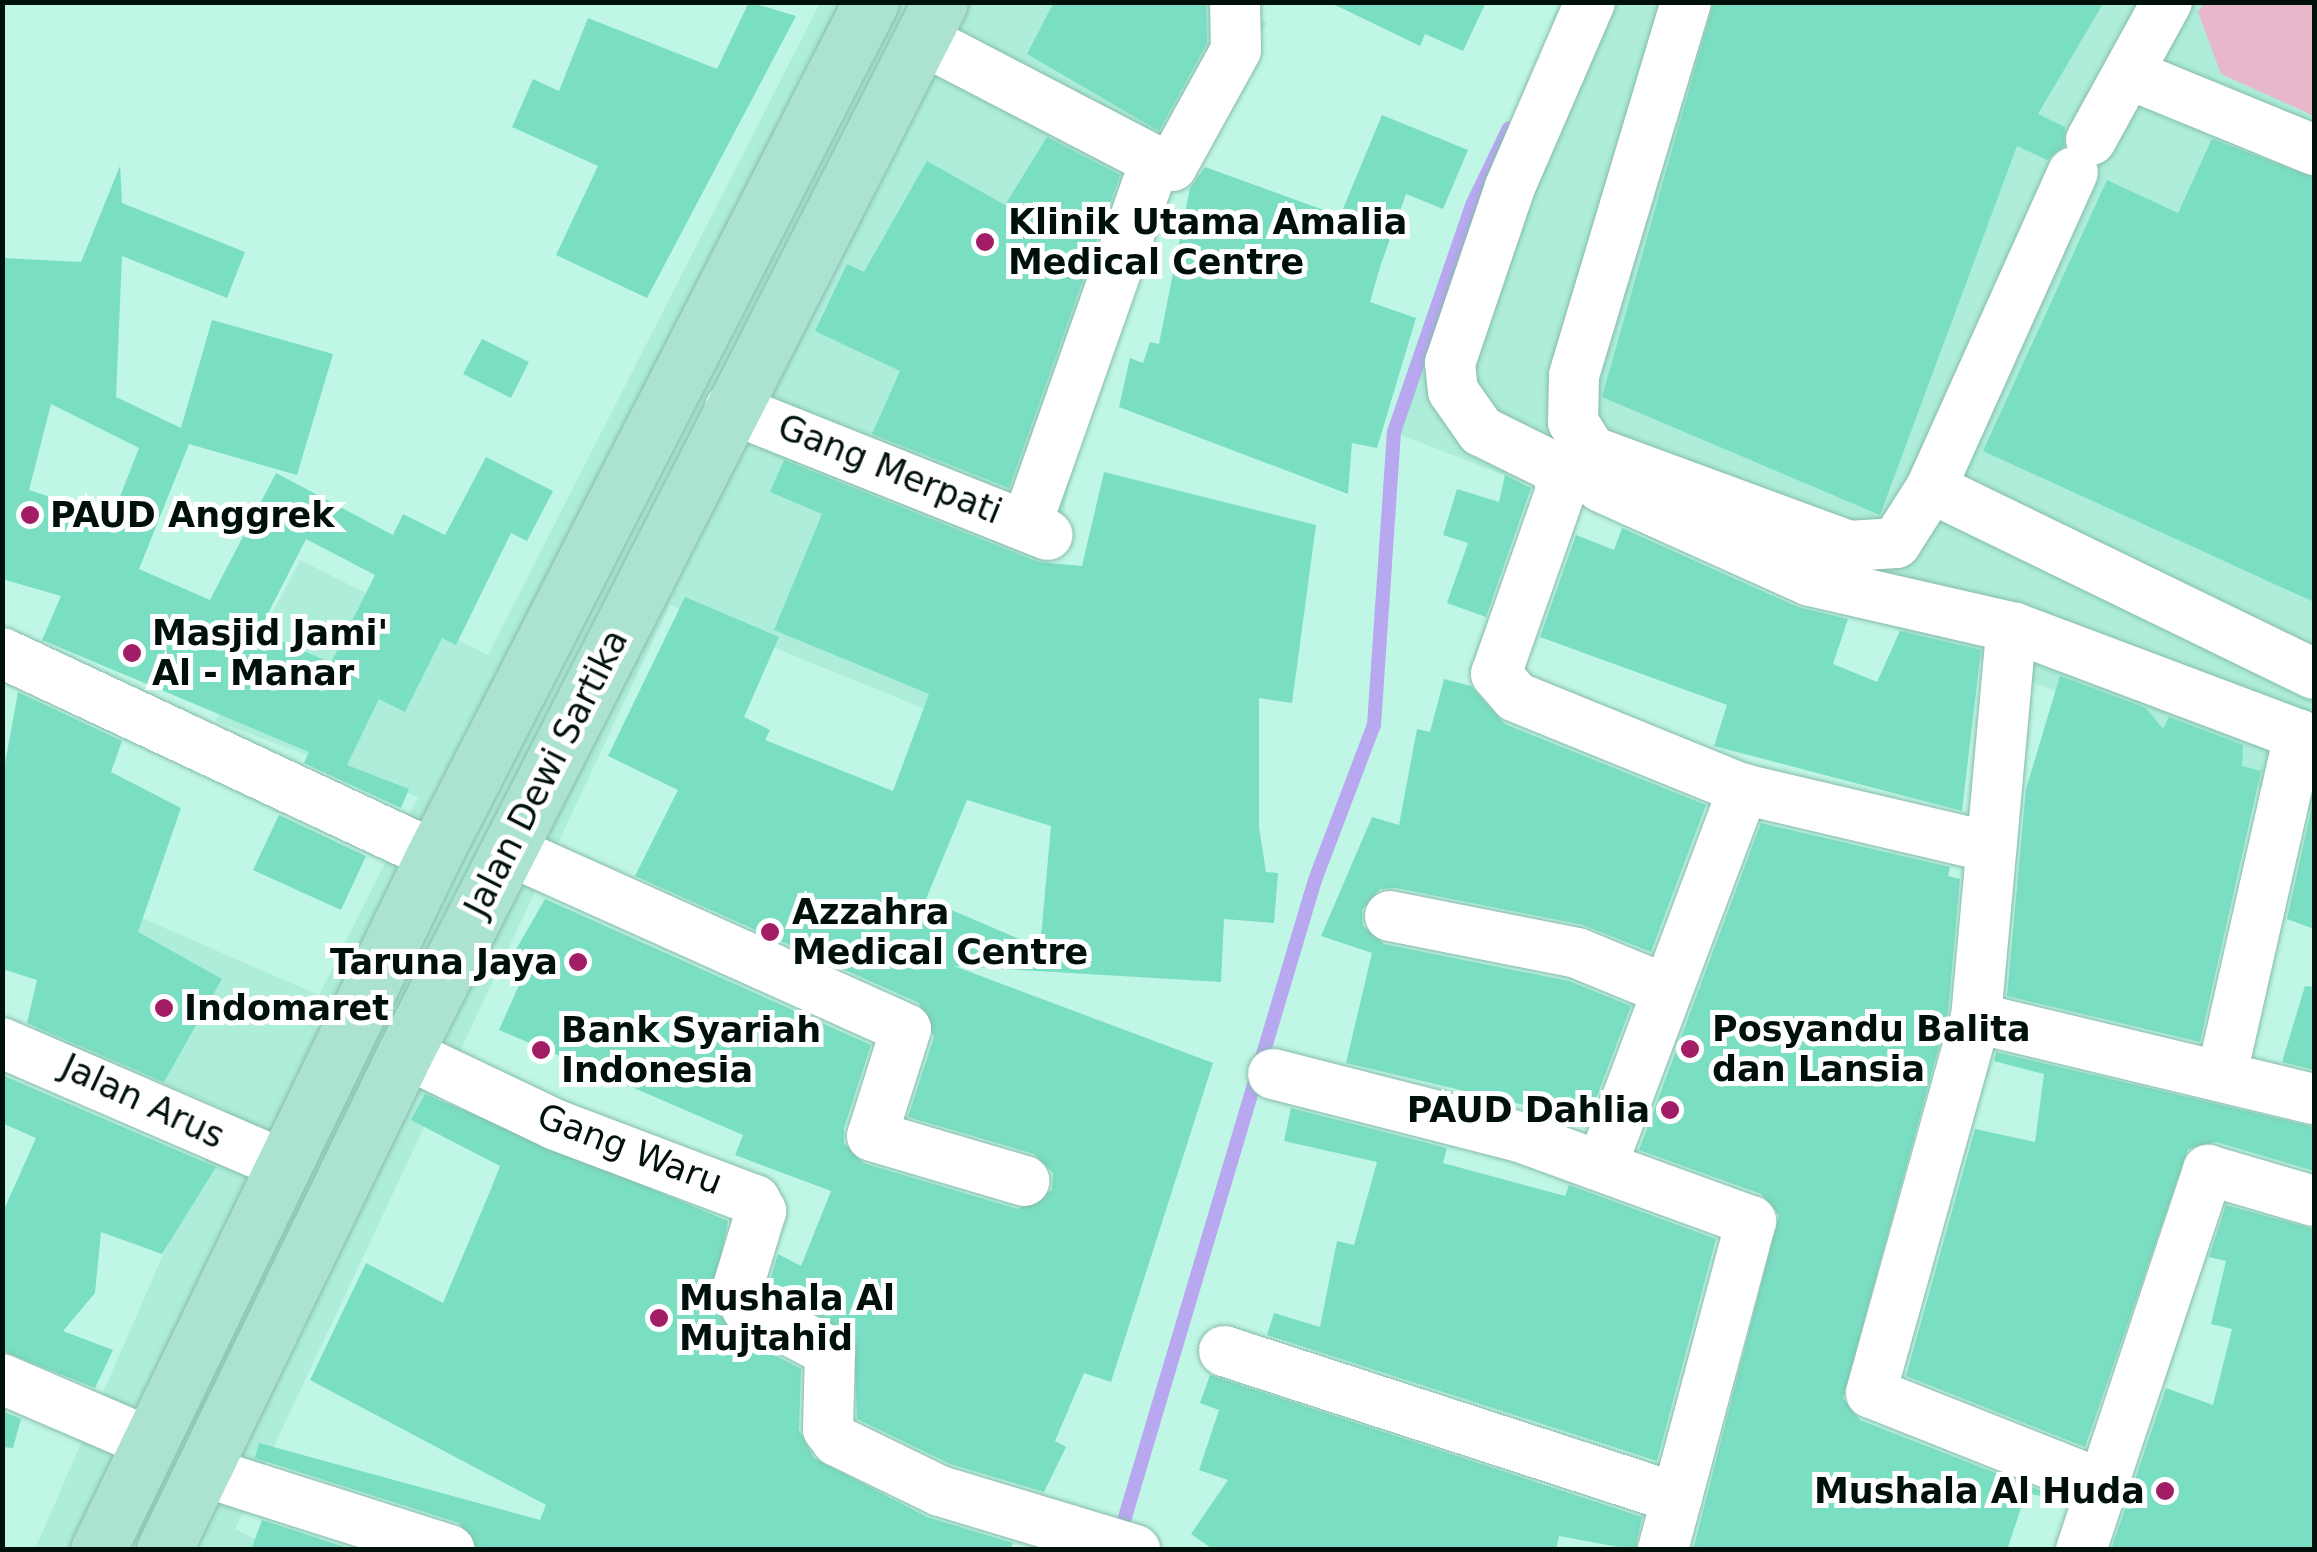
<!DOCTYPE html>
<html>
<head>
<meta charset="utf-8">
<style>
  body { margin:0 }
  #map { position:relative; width:2317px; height:1552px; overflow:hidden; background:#c0f6e5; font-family:"DejaVu Sans",sans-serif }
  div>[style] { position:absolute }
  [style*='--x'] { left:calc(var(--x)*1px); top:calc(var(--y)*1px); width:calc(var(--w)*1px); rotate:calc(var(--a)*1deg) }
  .built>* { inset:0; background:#adedd9 }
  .green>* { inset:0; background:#e9b7cb }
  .stream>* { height:14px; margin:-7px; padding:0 7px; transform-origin:7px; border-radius:7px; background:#b7a8f0 }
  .building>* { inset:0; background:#7adec2 }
  .roads { filter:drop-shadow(0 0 2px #87bbab) drop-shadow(0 0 2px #87bbab) }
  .minor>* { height:50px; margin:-25px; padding:0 25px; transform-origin:25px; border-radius:25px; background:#fff }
  .major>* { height:55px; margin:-27.5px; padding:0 27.5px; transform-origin:27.5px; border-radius:27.5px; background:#abe2d2 }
  .dots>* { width:28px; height:28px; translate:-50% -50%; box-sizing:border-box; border:5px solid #fff; border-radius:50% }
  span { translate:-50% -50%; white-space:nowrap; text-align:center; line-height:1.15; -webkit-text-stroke:10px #fff; paint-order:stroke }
  .poi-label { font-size:35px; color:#00110c; font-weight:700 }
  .left { translate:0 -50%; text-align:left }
  .right { translate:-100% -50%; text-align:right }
  .street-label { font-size:35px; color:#00110c }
  .frame { position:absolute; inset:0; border:5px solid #00110c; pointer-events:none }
</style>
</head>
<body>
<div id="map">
  <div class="built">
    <div style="clip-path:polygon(1229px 2px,1267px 23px,1104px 265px,1059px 543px,959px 723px,670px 605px,235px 1529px,275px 1549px,35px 1549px,226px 1110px,35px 1030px,84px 893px,319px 995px,418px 797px,216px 721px,300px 560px,488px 655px,820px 3px)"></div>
    <div style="clip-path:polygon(1587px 3px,2314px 3px,2314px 814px,2091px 705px,1394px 432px)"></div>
  </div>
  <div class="green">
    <div style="clip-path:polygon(2204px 3px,2314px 3px,2314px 116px,2221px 74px,2198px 12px)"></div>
  </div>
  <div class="stream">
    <div style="--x:1120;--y:1534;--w:682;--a:-73.4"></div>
    <div style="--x:1315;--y:880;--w:166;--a:-69.2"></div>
    <div style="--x:1374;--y:725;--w:294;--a:-86.1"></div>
    <div style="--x:1394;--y:432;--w:240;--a:-71"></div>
    <div style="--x:1472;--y:205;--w:85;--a:-64.3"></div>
  </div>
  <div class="building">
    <div style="clip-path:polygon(749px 2px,796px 16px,647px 298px,556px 255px,598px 166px,512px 127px,533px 79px,559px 91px,588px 18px,717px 69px)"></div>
    <div style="clip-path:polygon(1054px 2px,1206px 2px,1207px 43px,1159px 131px,1027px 54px)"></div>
    <div style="clip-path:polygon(1329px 2px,1486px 2px,1463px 51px,1425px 34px,1420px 46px)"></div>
    <div style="clip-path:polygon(1714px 2px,2104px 2px,2038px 114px,2065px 127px,2064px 146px,2047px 160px,2017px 146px,1880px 515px,1602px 397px)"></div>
    <div style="clip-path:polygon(1382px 115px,1468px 150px,1443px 209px,1406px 194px,1380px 267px,1370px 302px,1416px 318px,1377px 448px,1352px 443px,1348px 494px,1119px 407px,1130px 358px,1143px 363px,1150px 342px,1159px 344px,1190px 188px,1205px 167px,1340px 216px)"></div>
    <div style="clip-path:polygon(1047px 137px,1120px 175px,1009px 488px,872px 434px,900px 371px,815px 331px,847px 264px,864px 272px,927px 161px,1005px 205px)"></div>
    <div style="clip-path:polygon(2212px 139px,2314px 178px,2314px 602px,1983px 451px,2107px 180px,2178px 213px)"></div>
    <div style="clip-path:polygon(evenodd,120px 166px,122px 203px,245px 252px,227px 298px,122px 256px,116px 397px,181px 428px,212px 320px,333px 354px,297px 475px,189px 444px,139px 569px,210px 600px,276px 473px,393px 535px,403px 514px,445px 535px,486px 457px,553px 491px,527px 541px,511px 533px,456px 645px,442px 638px,405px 712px,379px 699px,347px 765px,409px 789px,401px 808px,304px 763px,309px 752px,42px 640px,61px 596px,2px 579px,2px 258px,81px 262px,120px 166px,51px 404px,139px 448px,112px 517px,29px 490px,51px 404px,120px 166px,306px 539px,375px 575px,331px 663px,259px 631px,306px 539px)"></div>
    <div style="clip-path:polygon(482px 339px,529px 362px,511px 398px,463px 374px)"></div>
    <div style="clip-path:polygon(evenodd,784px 460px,1038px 562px,1082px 566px,1104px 472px,1316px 525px,1292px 703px,1259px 698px,1259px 827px,1266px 872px,1278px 873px,1274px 923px,1224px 919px,1221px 982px,954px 966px,1213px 1063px,1111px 1382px,1084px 1373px,1055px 1441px,1066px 1447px,1044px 1492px,950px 1464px,857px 1419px,854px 1337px,768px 1287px,778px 1254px,801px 1266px,831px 1191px,735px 1155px,743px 1135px,499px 1030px,523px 976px,506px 967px,545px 899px,871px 1045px,844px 1128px,844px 1143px,863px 1163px,1018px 1209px,1052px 1190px,1053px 1173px,1034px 1154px,908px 1117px,934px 1037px,919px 1003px,635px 876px,678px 790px,608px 756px,685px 597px,779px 637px,744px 717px,770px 730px,765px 740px,893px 791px,929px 694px,774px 630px,822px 514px,770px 492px,784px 460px,967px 800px,1051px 826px,1040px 948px,926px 899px,967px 800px)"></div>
    <div style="clip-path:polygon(1505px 475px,1531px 488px,1486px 617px,1447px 603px,1468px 543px,1443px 535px,1457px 489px,1499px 502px)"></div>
    <div style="clip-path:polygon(1622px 528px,1798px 607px,1848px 619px,1833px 664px,1877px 682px,1900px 631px,1981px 650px,1962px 811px,1714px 746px,1727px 705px,1540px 637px,1576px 535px,1614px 550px)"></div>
    <div style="clip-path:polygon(2060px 676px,2146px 708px,2163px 729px,2169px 717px,2243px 745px,2242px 766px,2261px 771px,2200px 1042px,2007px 996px,2026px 789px)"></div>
    <div style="clip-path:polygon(1444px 679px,1471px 686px,1505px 724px,1706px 805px,1651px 952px,1583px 925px,1396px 888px,1380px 889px,1362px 910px,1363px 926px,1384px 944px,1569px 981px,1631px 1006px,1588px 1120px,1346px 1063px,1372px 953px,1321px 936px,1372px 817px,1399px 825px,1417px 729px,1430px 732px)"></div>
    <div style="clip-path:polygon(18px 692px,122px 741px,111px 772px,181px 808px,138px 932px,222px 979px,164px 1082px,27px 1023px,37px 980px,2px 969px,2px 780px)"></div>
    <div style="clip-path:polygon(2314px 797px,2314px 929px,2287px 919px)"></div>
    <div style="clip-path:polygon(279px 815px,366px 856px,341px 910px,253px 870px)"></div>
    <div style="clip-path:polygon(1761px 823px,1950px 867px,1948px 876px,1960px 879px,1948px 1013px,1843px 1398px,1860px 1420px,2067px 1501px,2026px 1493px,2007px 1550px,1693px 1550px,1779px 1215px,1761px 1194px,1639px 1150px)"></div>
    <div style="clip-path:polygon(2305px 986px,2314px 987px,2314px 1070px,2282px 1062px)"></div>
    <div style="clip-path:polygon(1996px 1052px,2314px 1127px,2314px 1171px,2216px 1142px,2188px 1149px,2085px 1447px,1906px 1376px,1975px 1129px,2035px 1142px,2044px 1074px,1994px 1061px)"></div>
    <div style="clip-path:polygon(2px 1075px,216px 1167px,162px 1254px,101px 1232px,95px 1293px,63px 1331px,113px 1350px,95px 1388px,2px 1351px,2px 1214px,36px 1138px,2px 1123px)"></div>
    <div style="clip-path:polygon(425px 1094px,728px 1221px,712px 1303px,733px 1333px,801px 1369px,799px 1430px,814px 1458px,927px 1517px,1013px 1543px,1010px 1550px,478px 1550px,459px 1523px,255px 1458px,259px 1443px,540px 1520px,546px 1505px,310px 1380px,366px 1263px,443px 1303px,491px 1189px,500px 1166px,411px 1120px)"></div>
    <div style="clip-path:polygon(1291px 1108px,1447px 1148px,1443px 1163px,1565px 1196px,1569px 1185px,1716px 1239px,1657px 1461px,1267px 1335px,1274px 1313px,1320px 1327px,1337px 1241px,1354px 1245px,1377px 1162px,1284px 1141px)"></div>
    <div style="clip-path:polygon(2226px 1205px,2314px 1229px,2314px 1550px,2111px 1550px,2166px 1388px,2213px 1405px,2232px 1329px,2211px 1324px,2226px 1261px,2209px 1257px)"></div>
    <div style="clip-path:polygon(1210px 1375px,1642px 1517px,1635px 1550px,1559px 1536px,1556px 1550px,1214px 1550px,1191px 1534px,1228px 1480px,1199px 1470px,1219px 1410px,1200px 1403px)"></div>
    <div style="clip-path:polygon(2px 1411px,21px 1419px,13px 1448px,2px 1447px)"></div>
    <div style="clip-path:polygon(262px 1520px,354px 1550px,251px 1550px)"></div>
  </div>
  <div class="roads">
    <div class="minor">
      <div style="--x:1590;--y:2;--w:202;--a:113.4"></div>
      <div style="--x:1510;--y:187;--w:186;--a:108.8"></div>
      <div style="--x:1450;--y:363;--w:28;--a:84"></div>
      <div style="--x:1453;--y:391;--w:49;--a:55"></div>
      <div style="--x:1481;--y:431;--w:81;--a:26.3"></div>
      <div style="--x:1554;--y:467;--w:22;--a:68"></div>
      <div style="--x:1562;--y:487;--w:198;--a:109.4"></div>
      <div style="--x:1496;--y:674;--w:30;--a:49"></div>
      <div style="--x:1516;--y:697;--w:245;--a:22.1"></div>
      <div style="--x:1743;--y:789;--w:255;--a:13.2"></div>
      <div style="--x:1686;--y:2;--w:390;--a:106.7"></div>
      <div style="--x:1574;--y:376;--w:46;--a:91.2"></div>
      <div style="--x:1573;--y:422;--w:34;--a:58"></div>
      <div style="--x:1591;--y:451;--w:275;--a:20.2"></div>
      <div style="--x:1849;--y:546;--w:47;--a:-3.7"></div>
      <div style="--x:1896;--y:543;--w:65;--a:-57.5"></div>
      <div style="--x:1931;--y:488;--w:346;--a:-65.8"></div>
      <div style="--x:921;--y:39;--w:264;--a:27.5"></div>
      <div style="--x:2129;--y:74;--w:200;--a:22.3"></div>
      <div style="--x:2091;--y:140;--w:158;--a:-61.2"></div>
      <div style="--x:730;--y:408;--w:342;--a:21.8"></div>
      <div style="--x:1601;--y:487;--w:229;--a:24.2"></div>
      <div style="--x:1810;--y:581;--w:210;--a:12.9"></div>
      <div style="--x:1931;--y:488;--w:426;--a:25.9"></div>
      <div style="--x:1027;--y:523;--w:384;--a:-70.5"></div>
      <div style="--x:1155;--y:161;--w:18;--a:16"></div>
      <div style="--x:1172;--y:166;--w:132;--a:-61.1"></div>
      <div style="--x:1236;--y:50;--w:48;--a:-91.2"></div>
      <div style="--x:2;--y:653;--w:478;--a:25.1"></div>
      <div style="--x:508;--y:850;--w:436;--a:24.2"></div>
      <div style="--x:906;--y:1029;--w:112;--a:107.6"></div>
      <div style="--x:872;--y:1136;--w:159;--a:16.4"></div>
      <div style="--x:1390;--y:916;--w:191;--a:11.2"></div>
      <div style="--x:1577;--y:953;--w:97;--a:22.3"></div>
      <div style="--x:1976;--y:1018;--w:348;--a:13.5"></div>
      <div style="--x:2;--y:1043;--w:304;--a:23.4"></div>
      <div style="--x:405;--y:1053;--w:167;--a:25.5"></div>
      <div style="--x:556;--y:1125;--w:213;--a:20.7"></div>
      <div style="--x:755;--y:1200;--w:13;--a:61"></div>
      <div style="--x:761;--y:1211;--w:83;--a:106.9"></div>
      <div style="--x:737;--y:1290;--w:21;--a:61"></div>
      <div style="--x:747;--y:1308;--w:94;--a:27.9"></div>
      <div style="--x:830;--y:1352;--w:77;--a:91.5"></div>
      <div style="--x:828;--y:1429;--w:15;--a:53"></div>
      <div style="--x:837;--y:1441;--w:114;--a:25.9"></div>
      <div style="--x:940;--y:1491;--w:204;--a:16.8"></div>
      <div style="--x:1273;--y:1074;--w:255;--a:14.3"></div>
      <div style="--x:1520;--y:1137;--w:246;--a:20"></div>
      <div style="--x:1751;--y:1221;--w:341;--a:105"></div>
      <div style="--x:2222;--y:1074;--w:348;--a:-77.2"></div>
      <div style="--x:2299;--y:735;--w:17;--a:25"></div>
      <div style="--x:1602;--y:1165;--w:402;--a:-69.4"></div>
      <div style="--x:1224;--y:1351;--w:476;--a:18"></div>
      <div style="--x:2;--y:1379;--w:159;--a:23.3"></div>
      <div style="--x:202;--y:1471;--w:260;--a:17.7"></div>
      <div style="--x:2101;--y:1484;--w:247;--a:-158.4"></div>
      <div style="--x:1871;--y:1393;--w:389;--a:-74.4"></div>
      <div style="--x:1976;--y:1018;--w:377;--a:-84.8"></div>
      <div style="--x:2010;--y:643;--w:16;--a:-72"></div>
      <div style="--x:2015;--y:628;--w:303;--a:20.6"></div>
      <div style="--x:2081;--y:1550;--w:401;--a:-71.5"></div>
      <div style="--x:2208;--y:1170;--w:110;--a:16.3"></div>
    </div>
    <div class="major">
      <div style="--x:98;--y:1550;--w:767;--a:-64.2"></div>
      <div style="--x:432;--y:859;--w:963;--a:-62.88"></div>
      <div style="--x:164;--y:1550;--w:552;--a:-64.13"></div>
      <div style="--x:405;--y:1053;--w:1179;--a:-63.02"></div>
    </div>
  </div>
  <div class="dots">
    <div style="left:985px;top:242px;background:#a31c66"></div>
    <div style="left:30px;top:515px;background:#a31c66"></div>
    <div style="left:132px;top:653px;background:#a31c66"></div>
    <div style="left:770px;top:932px;background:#a31c66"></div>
    <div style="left:578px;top:962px;background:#a31c66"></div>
    <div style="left:164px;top:1008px;background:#a31c66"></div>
    <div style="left:1690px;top:1049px;background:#a31c66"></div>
    <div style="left:541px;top:1050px;background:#a31c66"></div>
    <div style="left:1670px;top:1110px;background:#a31c66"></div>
    <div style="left:659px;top:1318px;background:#a31c66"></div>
    <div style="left:2165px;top:1491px;background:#a31c66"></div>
  </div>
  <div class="poi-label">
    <span class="left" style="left:1008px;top:242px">Klinik Utama Amalia<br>Medical Centre</span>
    <span class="left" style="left:50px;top:515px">PAUD Anggrek</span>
    <span class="left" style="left:152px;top:653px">Masjid Jami'<br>Al - Manar</span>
    <span class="left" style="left:792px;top:932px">Azzahra<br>Medical Centre</span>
    <span class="right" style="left:558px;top:962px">Taruna Jaya</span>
    <span class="left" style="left:184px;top:1008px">Indomaret</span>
    <span class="left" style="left:1712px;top:1049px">Posyandu Balita<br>dan Lansia</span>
    <span class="left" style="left:561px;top:1050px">Bank Syariah<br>Indonesia</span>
    <span class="right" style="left:1650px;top:1110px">PAUD Dahlia</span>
    <span class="left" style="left:679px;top:1318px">Mushala Al<br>Mujtahid</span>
    <span class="right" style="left:2145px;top:1491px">Mushala Al Huda</span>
  </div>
  <div class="street-label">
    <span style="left:890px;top:469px;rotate:22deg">Gang Merpati</span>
    <span style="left:546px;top:773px;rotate:-63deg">Jalan Dewi Sartika</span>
    <span style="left:143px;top:1101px;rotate:25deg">Jalan Arus</span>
    <span style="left:630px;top:1149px;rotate:21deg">Gang Waru</span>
  </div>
  <div class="frame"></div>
</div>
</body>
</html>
